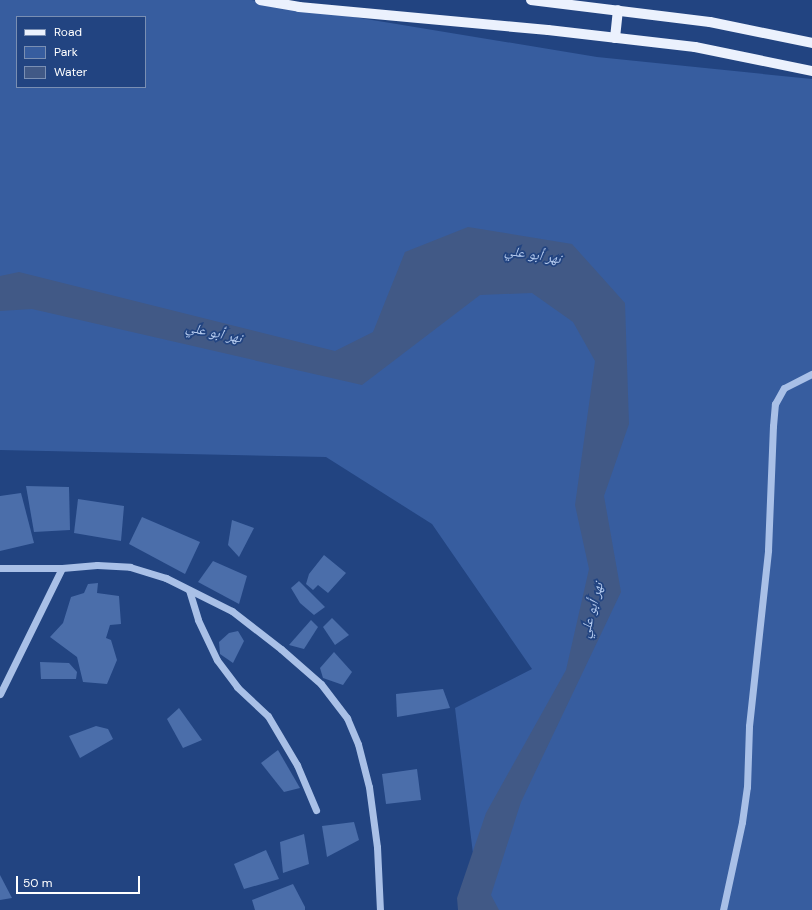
<!DOCTYPE html>
<html>
<head>
<meta charset="utf-8">
<style>
  body { margin:0 }
  #map { position:relative; width:812px; height:910px; overflow:hidden; background:#224481; font-family:"DM Sans","Noto Naskh Arabic",sans-serif }
  div>[style] { position:absolute }
  [style*='--x'] { left:calc(var(--x)*1px); top:calc(var(--y)*1px); width:calc(var(--w)*1px); rotate:calc(var(--a)*1deg) }
  .green>* { inset:0; background:#375d9f }
  .water>* { inset:0; background:#415986 }
  .building>* { inset:0; background:#4b6eaa }
  .minor>* { height:7px; margin:-3.5px; padding:0 3.5px; transform-origin:3.5px; border-radius:3.5px; background:#a9c0e7 }
  .major>* { height:10px; margin:-5px; padding:0 5px; transform-origin:5px; border-radius:5px; background:#ebf1fd }
  span { translate:-50% -50%; white-space:nowrap; text-align:center; line-height:1.15; -webkit-text-stroke:3.5px #224481; paint-order:stroke }
  .water-label { font-size:14px; color:#b5cbef; font-style:italic }
  .legend { position:absolute; left:16px; top:16px; width:130px; height:72px; box-sizing:border-box; background:#224481; border:1px solid #7a8fb3; margin:0; padding:5px 7px; list-style:none; font-size:12px; color:#fff }
  .legend li { display:flex; align-items:center; gap:8px; height:20px }
  .legend b { width:20px; border:1px solid #7a8fb3 }
  .scale { position:absolute; left:16px; top:876px; width:124px; height:18px; box-sizing:border-box; border:2px solid #fff; border-top:0; padding-left:5px; font-size:12px; line-height:14px; white-space:nowrap; color:#fff; -webkit-text-stroke:3px #224481; paint-order:stroke }
</style>
</head>
<body>
<div id="map">
  <div class="green">
    <div style="clip-path:polygon(evenodd,0 0,251px 0,597px 57px,812px 79px,812px 910px,480px 910px,455px 708px,532px 669px,432px 524px,326px 457px,0 450px,0 0,17px 17px,145px 17px,145px 87px,17px 87px,17px 17px)"></div>
  </div>
  <div class="water">
    <div style="clip-path:polygon(468px 227px,572px 244px,625px 303px,629px 424px,604px 496px,621px 592px,521px 802px,491px 895px,499px 910px,458px 910px,457px 898px,486px 813px,566px 670px,589px 569px,575px 505px,595px 361px,573px 322px,532px 293px,480px 295px,362px 385px,32px 309px,0 311px,0 276px,19px 272px,335px 351px,373px 332px,405px 252px)"></div>
  </div>
  <div class="building">
    <div style="clip-path:polygon(26px 486px,69px 487px,70px 530px,34px 532px)"></div>
    <div style="clip-path:polygon(21px 493px,34px 543px,0 551px,0 496px)"></div>
    <div style="clip-path:polygon(78px 499px,124px 506px,121px 541px,74px 533px)"></div>
    <div style="clip-path:polygon(142px 517px,200px 542px,185px 574px,129px 544px)"></div>
    <div style="clip-path:polygon(232px 520px,254px 528px,239px 557px,228px 545px)"></div>
    <div style="clip-path:polygon(324px 555px,346px 573px,328px 593px,318px 585px,313px 590px,306px 584px,309px 574px)"></div>
    <div style="clip-path:polygon(213px 561px,247px 576px,239px 604px,198px 582px)"></div>
    <div style="clip-path:polygon(299px 581px,325px 607px,314px 615px,300px 603px,291px 588px)"></div>
    <div style="clip-path:polygon(98px 583px,97px 593px,119px 596px,121px 624px,110px 625px,106px 638px,111px 640px,117px 660px,107px 684px,83px 682px,77px 657px,50px 637px,63px 623px,71px 597px,84px 593px,88px 584px)"></div>
    <div style="clip-path:polygon(332px 618px,349px 635px,335px 645px,323px 627px)"></div>
    <div style="clip-path:polygon(311px 620px,318px 627px,304px 649px,289px 645px)"></div>
    <div style="clip-path:polygon(238px 631px,244px 641px,233px 663px,220px 654px,219px 642px,229px 633px)"></div>
    <div style="clip-path:polygon(334px 652px,352px 672px,343px 685px,323px 678px,320px 668px)"></div>
    <div style="clip-path:polygon(40px 662px,69px 663px,77px 672px,76px 679px,41px 679px)"></div>
    <div style="clip-path:polygon(443px 689px,450px 708px,397px 717px,396px 694px)"></div>
    <div style="clip-path:polygon(179px 708px,202px 740px,183px 748px,167px 719px)"></div>
    <div style="clip-path:polygon(96px 726px,108px 729px,113px 739px,80px 758px,69px 736px)"></div>
    <div style="clip-path:polygon(278px 750px,300px 788px,284px 792px,261px 763px)"></div>
    <div style="clip-path:polygon(417px 769px,421px 800px,386px 804px,382px 774px)"></div>
    <div style="clip-path:polygon(354px 822px,359px 840px,327px 857px,322px 826px)"></div>
    <div style="clip-path:polygon(304px 834px,309px 864px,283px 873px,280px 842px)"></div>
    <div style="clip-path:polygon(266px 850px,279px 879px,244px 889px,234px 864px)"></div>
    <div style="clip-path:polygon(0 875px,12px 898px,0 900px)"></div>
    <div style="clip-path:polygon(293px 884px,305px 907px,305px 910px,255px 910px,252px 900px)"></div>
  </div>
  <div class="minor">
    <div style="--x:0;--y:568;--w:62;--a:0"></div>
    <div style="--x:62;--y:568;--w:35;--a:-5"></div>
    <div style="--x:97;--y:565;--w:33;--a:3"></div>
    <div style="--x:130;--y:567;--w:38;--a:17"></div>
    <div style="--x:166;--y:578;--w:74;--a:26.6"></div>
    <div style="--x:232;--y:611;--w:62;--a:37.8"></div>
    <div style="--x:281;--y:649;--w:53;--a:41.2"></div>
    <div style="--x:321;--y:684;--w:43;--a:52.6"></div>
    <div style="--x:347;--y:718;--w:28;--a:67"></div>
    <div style="--x:358;--y:744;--w:44;--a:75.7"></div>
    <div style="--x:369;--y:787;--w:61;--a:82.4"></div>
    <div style="--x:377;--y:847;--w:63;--a:87.3"></div>
    <div style="--x:189;--y:590;--w:31;--a:73"></div>
    <div style="--x:198;--y:620;--w:44;--a:64.6"></div>
    <div style="--x:217;--y:660;--w:34;--a:53"></div>
    <div style="--x:237;--y:687;--w:42;--a:43.1"></div>
    <div style="--x:268;--y:716;--w:57;--a:59.4"></div>
    <div style="--x:297;--y:765;--w:49;--a:67.1"></div>
    <div style="--x:0;--y:694;--w:140;--a:-63.8"></div>
    <div style="--x:723;--y:910;--w:90;--a:-77.8"></div>
    <div style="--x:742;--y:822;--w:35;--a:-82"></div>
    <div style="--x:747;--y:787;--w:61;--a:-88.1"></div>
    <div style="--x:749;--y:726;--w:177;--a:-83.8"></div>
    <div style="--x:768;--y:550;--w:124;--a:-87.7"></div>
    <div style="--x:773;--y:426;--w:22;--a:-85"></div>
    <div style="--x:775;--y:404;--w:18;--a:-61"></div>
    <div style="--x:784;--y:388;--w:31;--a:-27"></div>
  </div>
  <div class="major">
    <div style="--x:260;--y:0;--w:40;--a:10"></div>
    <div style="--x:299;--y:7;--w:250;--a:5.3"></div>
    <div style="--x:548;--y:30;--w:148;--a:6.6"></div>
    <div style="--x:695;--y:47;--w:119;--a:11.6"></div>
    <div style="--x:531;--y:0;--w:180;--a:7"></div>
    <div style="--x:710;--y:22;--w:104;--a:11.6"></div>
    <div style="--x:615;--y:38;--w:28;--a:-84"></div>
  </div>
  <div class="water-label">
    <span style="left:533px;top:254px;rotate:9deg">نهر أبو علي</span>
    <span style="left:214px;top:332px;rotate:12deg">نهر أبو علي</span>
    <span style="left:591px;top:610px;rotate:-75deg">نهر أبو علي</span>
  </div>
  <ul class="legend">
  <li><b style="height:5px;background:#ebf1fd"></b>Road</li>
  <li><b style="height:11px;background:#375d9f"></b>Park</li>
  <li><b style="height:11px;background:#415986"></b>Water</li>
  </ul>
  <div class="scale">50 m</div>
</div>
</body>
</html>
